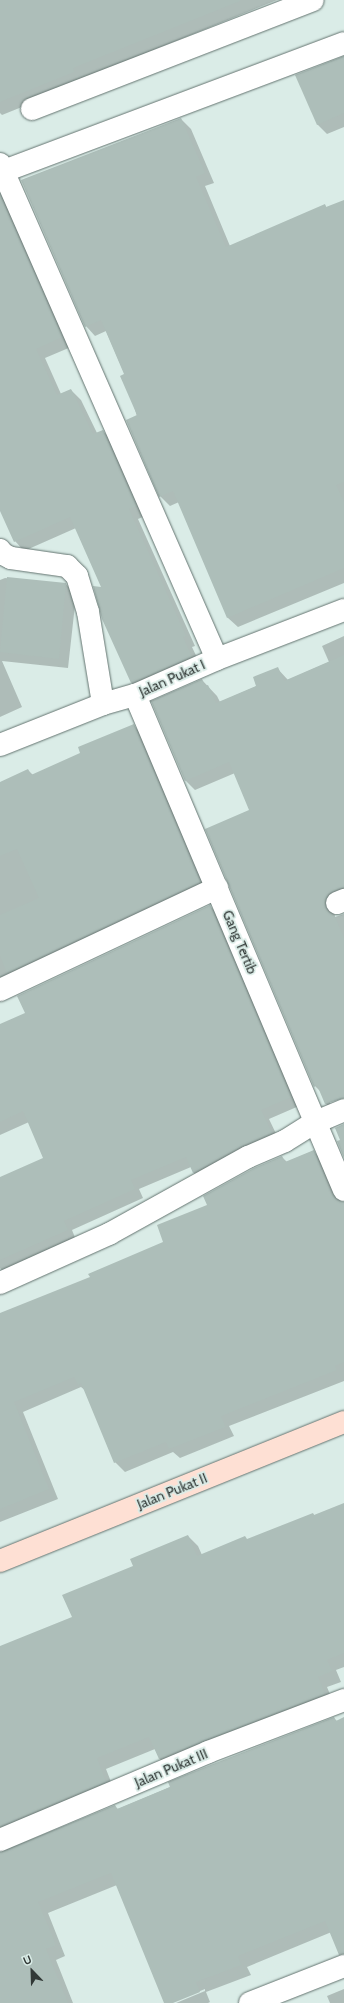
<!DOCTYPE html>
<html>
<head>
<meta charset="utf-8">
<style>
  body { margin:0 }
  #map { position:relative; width:344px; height:2003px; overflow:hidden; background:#daece7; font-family:Cabin,sans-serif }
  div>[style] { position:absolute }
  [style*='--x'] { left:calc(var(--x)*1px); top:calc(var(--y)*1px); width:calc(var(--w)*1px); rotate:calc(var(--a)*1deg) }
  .shadow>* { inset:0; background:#0003 }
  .building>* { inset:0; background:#adbeb9 }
  .roads { filter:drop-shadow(0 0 1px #647470) drop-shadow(0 0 1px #647470) }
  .street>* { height:22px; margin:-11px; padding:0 11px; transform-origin:11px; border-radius:11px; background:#fff }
  .secondary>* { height:22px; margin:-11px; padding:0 11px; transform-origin:11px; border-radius:11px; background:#fee0d4 }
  span { translate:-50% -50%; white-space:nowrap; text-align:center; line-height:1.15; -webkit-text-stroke:3.5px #daece7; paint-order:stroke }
  .street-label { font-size:14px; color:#313836 }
  .north { position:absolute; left:12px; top:1951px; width:40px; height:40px; -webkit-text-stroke:3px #daece7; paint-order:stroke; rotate:337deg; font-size:11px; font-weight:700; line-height:16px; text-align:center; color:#313836 }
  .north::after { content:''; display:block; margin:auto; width:14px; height:18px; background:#313836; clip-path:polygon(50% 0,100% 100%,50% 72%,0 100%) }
</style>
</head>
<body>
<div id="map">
  <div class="shadow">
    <div style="clip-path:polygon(0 0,277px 0,82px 79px,84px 82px,2px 115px,0 113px)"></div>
    <div style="clip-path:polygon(344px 57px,344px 127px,327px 134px,317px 124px)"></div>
    <div style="clip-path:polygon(181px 119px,191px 129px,214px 183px,205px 186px,230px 246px,325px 205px,327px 208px,344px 201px,344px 583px,238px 627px,228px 618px,179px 502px,170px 506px,160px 496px,125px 375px,106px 331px,95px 336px,86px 326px)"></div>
    <div style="clip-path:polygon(0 191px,71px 347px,45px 358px,61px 394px,71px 390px,81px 400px,97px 433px,103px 431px,112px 441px,145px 516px,138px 519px,195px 646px,192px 647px,201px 666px,141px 692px,132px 683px,103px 588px,76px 528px,24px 551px,15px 541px,0 508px)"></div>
    <div style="clip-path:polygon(5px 578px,66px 584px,76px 596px,68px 668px,2px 661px,22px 707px,0 717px,0 580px)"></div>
    <div style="clip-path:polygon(344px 636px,344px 901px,334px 911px,335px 917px,344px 914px,344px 1097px,330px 1102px,330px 1104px,344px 1099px,336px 1113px,326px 1104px,322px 1093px,315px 1086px,251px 811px,235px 773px,195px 790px,186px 781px,153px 702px,202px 680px,217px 696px,220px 702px,257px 686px,277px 668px,288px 680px,329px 662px,322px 646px)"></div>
    <div style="clip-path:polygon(133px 725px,143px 735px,209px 892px,0 980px,0 783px,28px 770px,33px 775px,82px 754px)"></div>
    <div style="clip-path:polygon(210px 906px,219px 915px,299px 1106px,269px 1119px,280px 1142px,203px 1182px,194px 1173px,191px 1167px,139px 1189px,143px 1198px,72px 1230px,76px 1240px,3px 1272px,0 1268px,0 1178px,44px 1159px,29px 1122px,0 1135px,0 1026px,26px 1014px)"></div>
    <div style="clip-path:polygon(313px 1151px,323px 1161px,341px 1203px,344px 1203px,344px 1381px,229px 1426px,234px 1436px,180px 1458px,173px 1452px,125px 1472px,115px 1462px,86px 1391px,81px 1387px,23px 1412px,58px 1499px,0 1522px,0 1314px,91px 1278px,90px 1274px,165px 1243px,208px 1205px,282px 1157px,287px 1162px)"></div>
    <div style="clip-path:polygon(344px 1504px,344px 1667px,336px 1670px,341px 1682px,327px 1687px,334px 1704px,170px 1769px,160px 1759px,155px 1749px,106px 1769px,115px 1792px,0 1843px,0 1647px,73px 1618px,134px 1567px,188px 1536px,198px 1546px,202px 1555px,248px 1540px,313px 1514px,315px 1516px)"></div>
    <div style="clip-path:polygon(334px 1718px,337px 1721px,344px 1719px,344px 1932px,334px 1931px,247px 1967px,251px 1975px,206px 1992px,210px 2002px,208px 2003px,176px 2003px,205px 1991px,205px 1989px,171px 2003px,165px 2003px,117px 1885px,48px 1913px,65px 1956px,56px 1960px,73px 2003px,0 2003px,0 1853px,115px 1806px,118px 1809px)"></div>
    <div style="clip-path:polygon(344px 1989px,344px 2003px,330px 2003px,327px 1996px)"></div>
  </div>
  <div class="building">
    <div style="clip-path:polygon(0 0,240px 0,240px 1px,73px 68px,74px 72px,0 102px)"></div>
    <div style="clip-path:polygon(344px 56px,344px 113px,317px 125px,295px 75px)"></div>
    <div style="clip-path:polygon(181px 118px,205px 173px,196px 177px,226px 247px,325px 204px,326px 207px,344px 200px,344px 482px,336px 485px,344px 502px,344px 568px,227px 618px,173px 491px,159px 497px,126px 420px,137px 415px,120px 376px,124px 374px,101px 320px,85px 327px,21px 180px)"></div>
    <div style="clip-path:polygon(0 195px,62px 337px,36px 349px,57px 395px,71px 389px,93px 434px,103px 430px,136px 506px,129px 509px,186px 636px,183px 637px,192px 657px,131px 683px,102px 619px,93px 586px,101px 587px,70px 517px,14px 542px,0 511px)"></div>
    <div style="clip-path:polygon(7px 577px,66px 583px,59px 659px,0 652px)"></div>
    <div style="clip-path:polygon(344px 655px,344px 888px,332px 892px,327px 896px,325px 902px,326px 908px,334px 915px,344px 938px,344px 1098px,325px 1104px,317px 1085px,314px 1087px,205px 829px,249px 810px,229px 762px,185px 781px,151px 701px,202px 679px,205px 686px,208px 685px,216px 703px,256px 686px,253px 677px,278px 667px,284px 681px)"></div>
    <div style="clip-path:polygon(134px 724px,200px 882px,7px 973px,0 956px,0 915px,39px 898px,17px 849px,0 856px,0 782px,28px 769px,31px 775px,80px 753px,78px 747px)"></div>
    <div style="clip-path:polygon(210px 905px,291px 1097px,261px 1110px,272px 1133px,242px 1146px,193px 1173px,186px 1157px,131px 1180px,135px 1189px,64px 1221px,68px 1230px,0 1260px,0 1177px,43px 1158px,23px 1111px,0 1122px,0 1024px,25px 1013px,17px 996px)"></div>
    <div style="clip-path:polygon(344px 1124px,344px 1158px,337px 1141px,340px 1140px,335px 1128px)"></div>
    <div style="clip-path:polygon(314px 1150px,332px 1195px,337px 1200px,344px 1202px,344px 1362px,335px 1366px,337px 1370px,221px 1416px,225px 1427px,169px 1449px,166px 1442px,114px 1463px,81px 1383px,78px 1385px,74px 1377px,14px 1402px,49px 1489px,0 1509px,0 1313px,90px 1277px,88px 1274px,163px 1242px,157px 1225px,207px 1205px,203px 1196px,254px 1168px,282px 1156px,285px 1162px)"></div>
    <div style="clip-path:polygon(344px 1503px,344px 1653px,327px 1660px,332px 1671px,318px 1677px,325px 1694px,159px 1759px,149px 1737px,97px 1758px,106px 1782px,0 1826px,0 1646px,72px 1617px,62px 1595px,133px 1566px,130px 1559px,188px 1535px,197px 1556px,245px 1536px,247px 1539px,313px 1513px,314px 1515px)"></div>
    <div style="clip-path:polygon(334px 1717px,336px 1721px,344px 1717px,344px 1954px,339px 1955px,325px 1921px,238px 1956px,241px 1965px,196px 1982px,200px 1992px,173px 2003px,164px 2003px,111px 1873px,38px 1902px,56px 1945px,46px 1949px,68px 2003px,0 2003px,0 1852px,115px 1805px,117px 1809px,170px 1787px,168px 1782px,213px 1764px)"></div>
  </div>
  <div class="roads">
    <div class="street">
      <div style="--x:32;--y:109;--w:301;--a:-21.2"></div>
      <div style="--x:0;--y:164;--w:540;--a:66.33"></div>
      <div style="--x:4;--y:171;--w:363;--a:-20.6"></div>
      <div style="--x:0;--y:550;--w:5;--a:53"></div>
      <div style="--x:3;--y:554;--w:9;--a:27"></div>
      <div style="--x:11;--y:558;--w:57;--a:8.1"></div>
      <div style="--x:67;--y:566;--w:14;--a:45"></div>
      <div style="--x:77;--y:576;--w:38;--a:73"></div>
      <div style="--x:88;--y:612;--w:93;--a:80.7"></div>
      <div style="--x:135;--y:695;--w:537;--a:67.11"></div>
      <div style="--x:0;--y:745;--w:111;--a:-21.7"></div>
      <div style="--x:103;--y:704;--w:33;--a:-16"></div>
      <div style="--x:135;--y:695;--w:90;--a:-23.7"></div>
      <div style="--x:217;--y:659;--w:136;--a:-21.1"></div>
      <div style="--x:337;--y:903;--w:8;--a:-23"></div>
      <div style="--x:0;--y:990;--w:240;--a:-25.2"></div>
      <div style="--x:0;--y:1283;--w:120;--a:-24.2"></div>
      <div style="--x:109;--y:1234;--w:159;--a:-29"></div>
      <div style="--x:248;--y:1157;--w:40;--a:-23.4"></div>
      <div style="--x:285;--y:1141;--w:36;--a:-32"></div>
      <div style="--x:316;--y:1122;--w:30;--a:-23"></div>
      <div style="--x:0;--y:1840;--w:226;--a:-22.9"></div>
      <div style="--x:208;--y:1752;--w:146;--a:-20.9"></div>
      <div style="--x:250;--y:2003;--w:101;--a:-21.5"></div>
    </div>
    <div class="secondary">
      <div style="--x:0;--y:1561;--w:371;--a:-22"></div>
    </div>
  </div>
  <div class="street-label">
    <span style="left:172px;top:678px;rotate:-24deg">Jalan Pukat I</span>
    <span style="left:240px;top:942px;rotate:67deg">Gang Tertib</span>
    <span style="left:172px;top:1491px;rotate:-22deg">Jalan Pukat II</span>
    <span style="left:171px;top:1768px;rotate:-23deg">Jalan Pukat III</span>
  </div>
  <div class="north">U</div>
</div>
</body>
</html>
